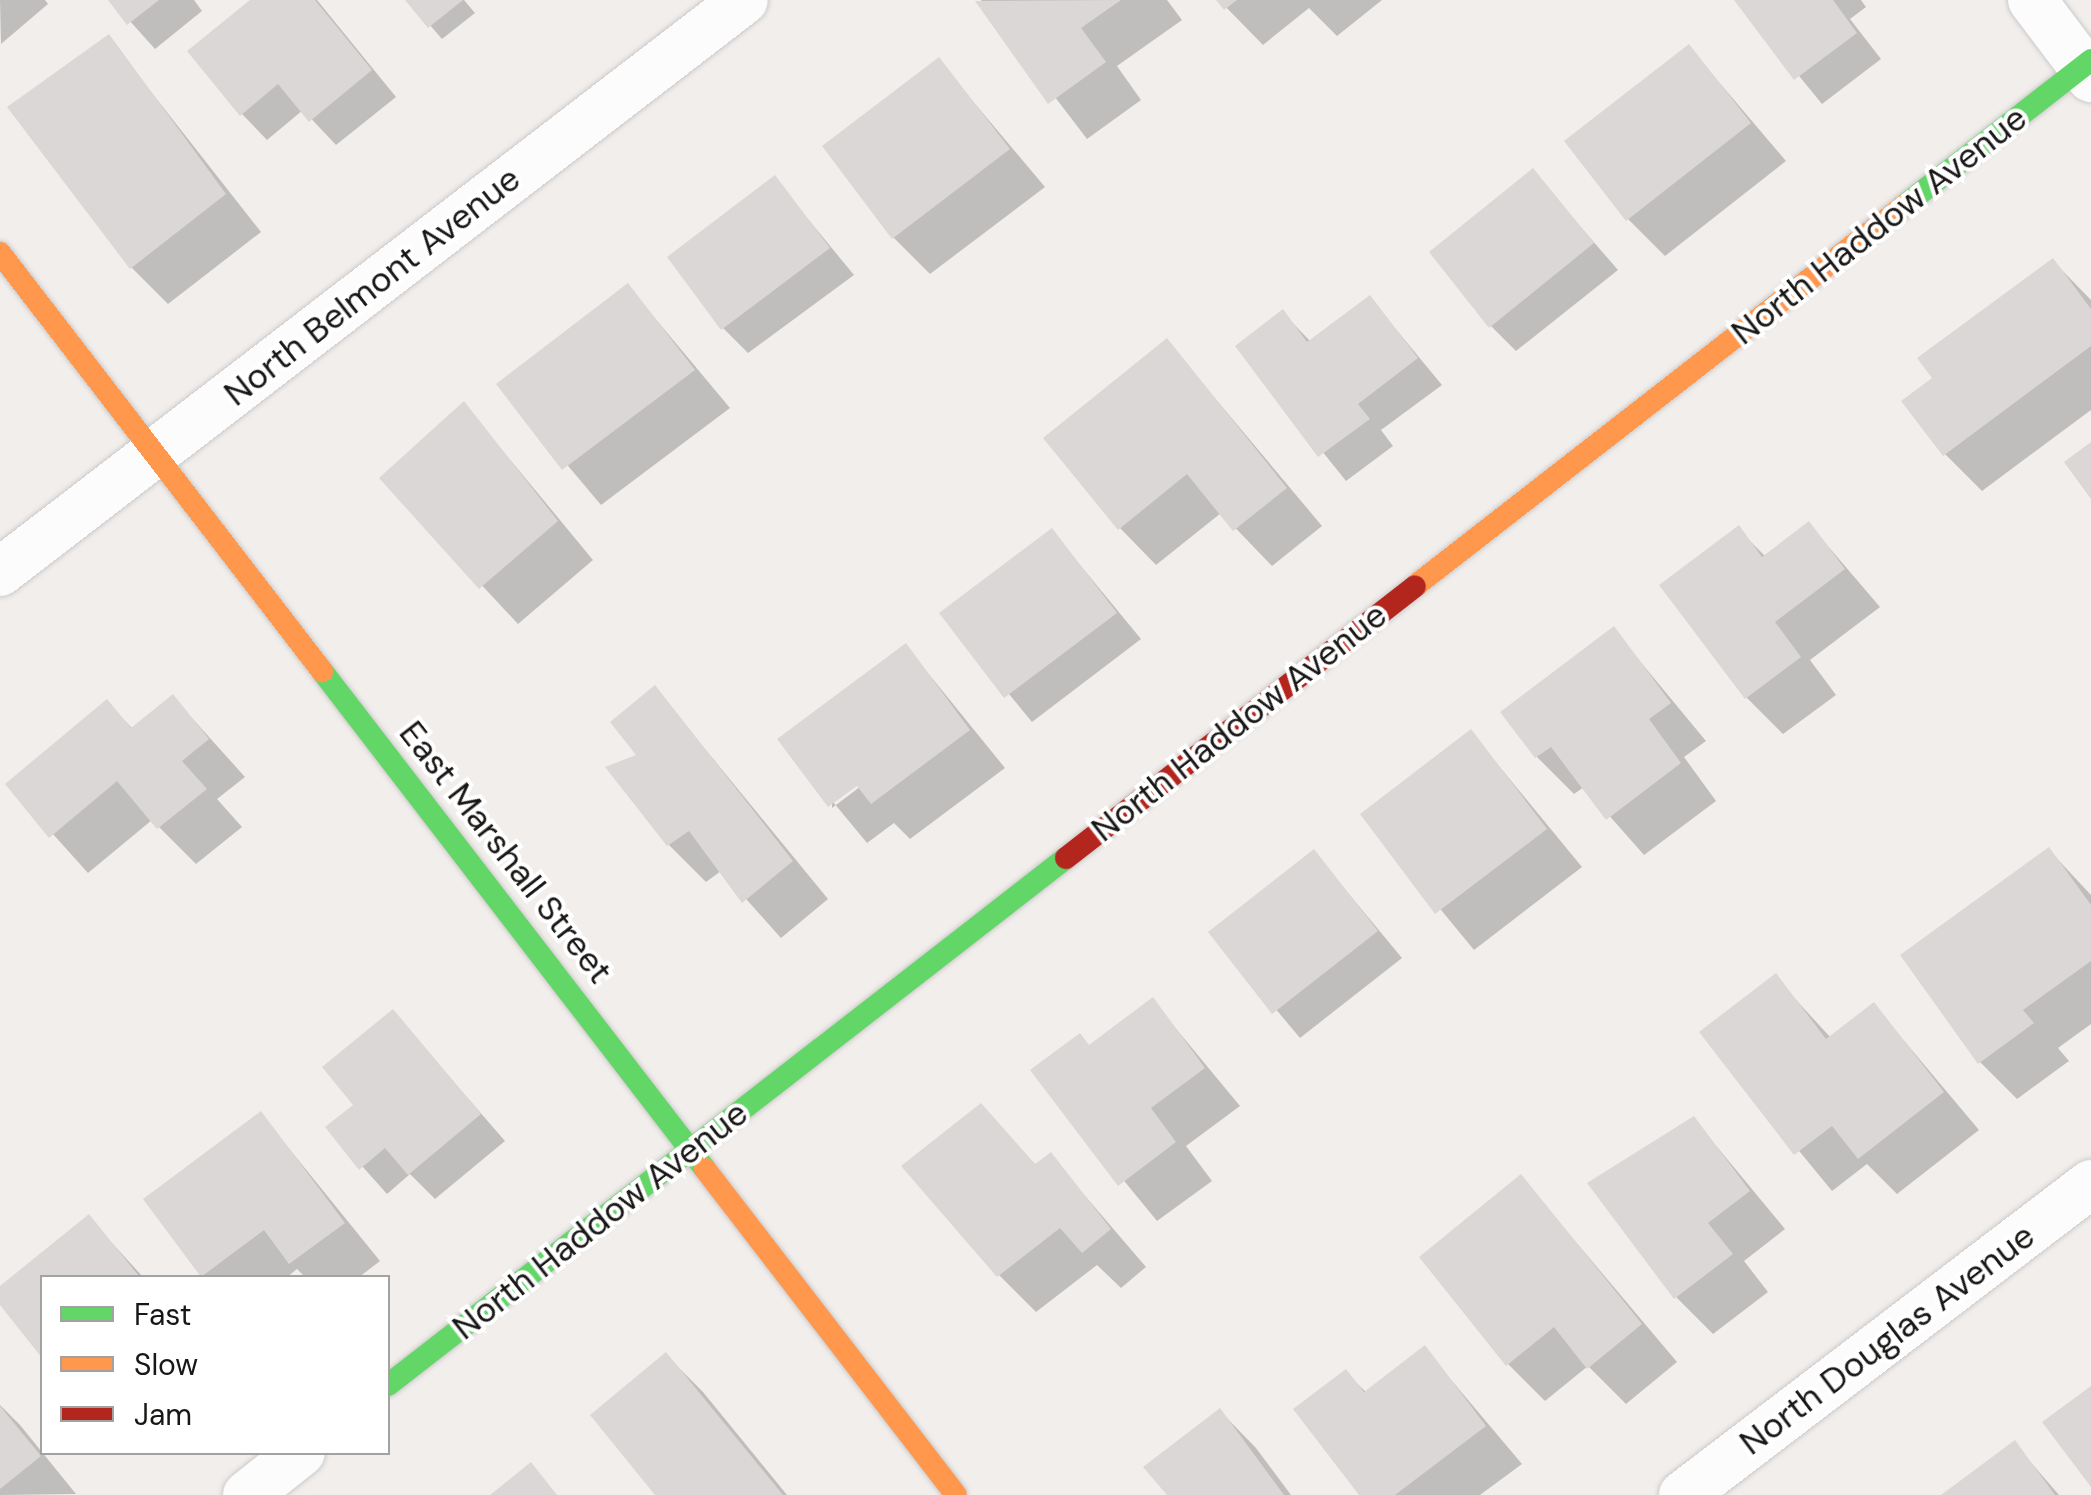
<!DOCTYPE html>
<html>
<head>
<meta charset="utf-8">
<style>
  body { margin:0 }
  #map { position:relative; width:2091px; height:1495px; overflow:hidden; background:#f1eeec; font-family:"DM Sans",sans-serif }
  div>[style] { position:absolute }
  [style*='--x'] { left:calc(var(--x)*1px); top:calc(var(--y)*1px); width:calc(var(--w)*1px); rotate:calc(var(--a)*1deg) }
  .shadow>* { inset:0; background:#0003 }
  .building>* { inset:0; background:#dad7d6 }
  .roads { filter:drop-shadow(0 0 2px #cccac9) drop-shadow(0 0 2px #cccac9) }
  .street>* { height:48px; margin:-24px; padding:0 24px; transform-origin:24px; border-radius:24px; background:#fdfcfc }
  .fast>* { height:22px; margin:-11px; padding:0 11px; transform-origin:11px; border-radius:11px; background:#63d668 }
  .slow>* { height:22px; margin:-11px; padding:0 11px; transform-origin:11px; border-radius:11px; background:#ff974d }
  .jam>* { height:22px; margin:-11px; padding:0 11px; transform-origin:11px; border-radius:11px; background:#b3261e }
  span { translate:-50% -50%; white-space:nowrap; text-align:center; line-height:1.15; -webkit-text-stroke:8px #fff; paint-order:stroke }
  .street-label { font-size:35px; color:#181716 }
  .legend { position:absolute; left:40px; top:1275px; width:350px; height:180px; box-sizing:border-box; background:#fff; border:2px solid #a3a2a2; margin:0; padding:12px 18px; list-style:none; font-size:30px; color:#181716 }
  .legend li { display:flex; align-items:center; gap:20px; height:50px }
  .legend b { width:50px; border:2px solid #a3a2a2 }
</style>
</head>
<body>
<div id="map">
  <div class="shadow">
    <div style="clip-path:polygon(0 0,45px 0,48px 4px,1px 44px)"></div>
    <div style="clip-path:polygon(111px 0,194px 0,202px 11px,155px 49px)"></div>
    <div style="clip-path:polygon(254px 0,317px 0,396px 97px,336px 145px,303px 110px,267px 140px,242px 114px)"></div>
    <div style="clip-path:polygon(408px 0,464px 0,475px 13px,442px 39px)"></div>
    <div style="clip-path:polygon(981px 0,1167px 0,1182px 20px,1117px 66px,1141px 100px,1087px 139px)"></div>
    <div style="clip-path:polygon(1219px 0,1382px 0,1337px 36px,1309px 8px,1263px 45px)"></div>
    <div style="clip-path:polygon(1737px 0,1861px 0,1866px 7px,1850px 19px,1881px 59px,1822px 104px)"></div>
    <div style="clip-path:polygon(108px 37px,261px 232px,168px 304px,131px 267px)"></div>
    <div style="clip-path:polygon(1689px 47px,1786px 161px,1665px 256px,1628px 219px)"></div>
    <div style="clip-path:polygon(939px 61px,1045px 187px,930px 274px,893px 237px)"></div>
    <div style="clip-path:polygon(1533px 172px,1618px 270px,1516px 351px,1491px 326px)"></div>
    <div style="clip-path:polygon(775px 179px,854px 275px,748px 353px,723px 328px)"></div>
    <div style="clip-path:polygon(2053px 261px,2091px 300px,2091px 410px,1982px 491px,1945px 454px,1936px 378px)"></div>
    <div style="clip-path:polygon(628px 286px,730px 408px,601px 505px,500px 385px)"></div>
    <div style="clip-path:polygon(1370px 298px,1442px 385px,1381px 430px,1393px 446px,1346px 481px,1238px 346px,1282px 312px,1311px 342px)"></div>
    <div style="clip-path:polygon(1167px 341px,1322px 526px,1272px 566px,1221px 513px,1156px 565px,1120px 528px)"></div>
    <div style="clip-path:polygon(464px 404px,593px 560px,518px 624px,382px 478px)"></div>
    <div style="clip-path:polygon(1809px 524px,1880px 607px,1810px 660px,1836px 695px,1783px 734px,1746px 697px,1738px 529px,1766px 557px)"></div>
    <div style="clip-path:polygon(1052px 531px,1141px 639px,1032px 722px,943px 614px)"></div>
    <div style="clip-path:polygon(1614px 630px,1706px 741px,1684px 757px,1716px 801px,1644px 855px,1584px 787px,1574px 794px,1537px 757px,1504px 713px)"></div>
    <div style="clip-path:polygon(evenodd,906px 646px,1005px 768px,910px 839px,894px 823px,867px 843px,781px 739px,906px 646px,866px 776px,869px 780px,832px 808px,832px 801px,866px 776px)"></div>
    <div style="clip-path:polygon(655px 688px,828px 899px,781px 938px,721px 871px,706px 882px,669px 845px)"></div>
    <div style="clip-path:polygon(173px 697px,245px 777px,217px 799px,242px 827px,196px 864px,152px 820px,88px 873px,8px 784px,107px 703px,133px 729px)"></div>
    <div style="clip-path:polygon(1471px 732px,1582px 867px,1474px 950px,1363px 815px)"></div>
    <div style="clip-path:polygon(2049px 850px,2091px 895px,2091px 1024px,2058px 1048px,2069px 1061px,2017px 1099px,1980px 1062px)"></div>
    <div style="clip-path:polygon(1314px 852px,1402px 958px,1300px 1038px,1211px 932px)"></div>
    <div style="clip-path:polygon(1775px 977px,1831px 1038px,1874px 1005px,1979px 1130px,1897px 1194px,1867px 1164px,1832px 1191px,1702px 1033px)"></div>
    <div style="clip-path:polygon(1153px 1001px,1240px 1106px,1186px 1146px,1212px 1181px,1157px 1221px,1034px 1071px,1091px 1048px)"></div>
    <div style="clip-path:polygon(393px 1012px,505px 1141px,435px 1199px,410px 1174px,387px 1194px,328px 1128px,356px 1105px)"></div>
    <div style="clip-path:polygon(981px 1107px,1037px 1166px,1050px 1155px,1146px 1267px,1121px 1288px,1097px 1265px,1036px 1312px,999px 1275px)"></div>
    <div style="clip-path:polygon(261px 1114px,380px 1261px,358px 1278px,306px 1278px,297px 1269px,286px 1278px,206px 1278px,147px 1200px)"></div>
    <div style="clip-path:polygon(1694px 1119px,1785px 1229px,1744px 1261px,1768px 1292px,1713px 1334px,1676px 1297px)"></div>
    <div style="clip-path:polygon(1521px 1177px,1677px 1362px,1626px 1404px,1588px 1366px,1545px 1401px,1508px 1364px)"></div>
    <div style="clip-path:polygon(89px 1218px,144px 1278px,42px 1278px,42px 1354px,0 1290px)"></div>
    <div style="clip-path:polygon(1425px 1349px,1522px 1464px,1480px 1495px,1362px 1495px,1346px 1373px,1367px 1393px)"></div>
    <div style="clip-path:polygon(666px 1355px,703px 1392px,787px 1495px,659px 1495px)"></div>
    <div style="clip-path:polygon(0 1405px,20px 1425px,76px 1494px,0 1495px)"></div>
    <div style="clip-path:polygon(1220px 1411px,1256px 1448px,1291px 1495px,1170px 1495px)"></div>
    <div style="clip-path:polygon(2015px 1444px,2059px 1495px,1945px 1495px)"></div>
  </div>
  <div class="building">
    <div style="clip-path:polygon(108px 0,159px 0,127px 25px)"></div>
    <div style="clip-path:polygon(250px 0,315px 0,372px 70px,309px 122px,278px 84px,240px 116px,187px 51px)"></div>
    <div style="clip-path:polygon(405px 0,463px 0,428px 28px)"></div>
    <div style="clip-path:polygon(1121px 0,1081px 28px,1106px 62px,1048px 104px,975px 1px)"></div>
    <div style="clip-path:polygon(1216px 0,1237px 0,1224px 10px)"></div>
    <div style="clip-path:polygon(1734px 0,1833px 0,1857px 33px,1794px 80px)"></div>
    <div style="clip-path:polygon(109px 34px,226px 194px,130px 269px,7px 107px)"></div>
    <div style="clip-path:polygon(1689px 44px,1751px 123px,1626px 221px,1564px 141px)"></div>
    <div style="clip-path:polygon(939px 57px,1010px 149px,892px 239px,822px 146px)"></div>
    <div style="clip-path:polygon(1533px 168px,1594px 243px,1489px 328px,1429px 252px)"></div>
    <div style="clip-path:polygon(775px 175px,830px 248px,721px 330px,667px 257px)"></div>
    <div style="clip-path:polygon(2053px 258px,2091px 309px,2091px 346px,1943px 456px,1901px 401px,1932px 378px,1917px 358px)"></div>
    <div style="clip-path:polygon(628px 283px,695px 370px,562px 470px,496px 384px)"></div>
    <div style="clip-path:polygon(1370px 295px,1418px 358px,1358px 404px,1370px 419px,1318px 457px,1235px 346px,1283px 309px,1307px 342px)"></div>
    <div style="clip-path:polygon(1167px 338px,1287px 488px,1233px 531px,1187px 474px,1118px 530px,1043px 438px)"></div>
    <div style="clip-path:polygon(464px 401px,558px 521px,479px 589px,379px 478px)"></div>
    <div style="clip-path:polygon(2091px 442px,2091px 499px,2064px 462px)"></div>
    <div style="clip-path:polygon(1809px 521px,1845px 569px,1775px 622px,1801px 657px,1745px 699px,1659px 585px,1739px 525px,1762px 557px)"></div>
    <div style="clip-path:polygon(1052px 528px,1117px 613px,1004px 698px,939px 613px)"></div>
    <div style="clip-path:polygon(1614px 626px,1671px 703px,1649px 719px,1681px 763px,1606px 820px,1551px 747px,1535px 758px,1500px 712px)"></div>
    <div style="clip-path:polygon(906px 643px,970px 730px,871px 804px,857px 786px,828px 807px,777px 739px)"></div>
    <div style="clip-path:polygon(655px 685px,793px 861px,742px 903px,689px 831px,667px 846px,605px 767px,636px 755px,610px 722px)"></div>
    <div style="clip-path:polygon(173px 694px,209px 739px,182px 761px,207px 789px,157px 829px,117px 781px,49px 838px,5px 784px,107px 699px,131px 728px)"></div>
    <div style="clip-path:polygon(1471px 729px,1547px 829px,1435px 914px,1360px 814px)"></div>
    <div style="clip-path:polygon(2049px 847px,2091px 905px,2091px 961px,2023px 1010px,2034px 1023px,1978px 1064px,1900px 955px)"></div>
    <div style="clip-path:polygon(1314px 849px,1378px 931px,1272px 1014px,1208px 932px)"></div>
    <div style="clip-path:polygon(1776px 973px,1826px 1039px,1874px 1002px,1944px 1092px,1858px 1159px,1832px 1126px,1794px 1155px,1699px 1032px)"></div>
    <div style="clip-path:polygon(1153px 997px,1205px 1068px,1151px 1108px,1176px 1142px,1118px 1186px,1030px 1070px,1080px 1033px,1089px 1045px)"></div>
    <div style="clip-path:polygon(393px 1009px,481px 1114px,408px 1175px,385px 1148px,359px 1170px,325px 1127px,353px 1105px,322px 1067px)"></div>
    <div style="clip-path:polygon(981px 1103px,1035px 1164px,1051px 1152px,1111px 1229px,1082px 1253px,1060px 1228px,997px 1277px,901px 1166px)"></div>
    <div style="clip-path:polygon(261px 1111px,345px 1223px,289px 1264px,264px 1230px,201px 1277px,143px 1199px)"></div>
    <div style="clip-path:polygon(1694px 1116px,1750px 1191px,1708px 1223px,1733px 1254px,1674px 1299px,1587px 1183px)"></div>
    <div style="clip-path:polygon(1521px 1174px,1642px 1324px,1587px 1369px,1554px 1327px,1506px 1366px,1419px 1257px)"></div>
    <div style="clip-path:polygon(89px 1214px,138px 1275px,42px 1278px,42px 1358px,0 1305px,0 1286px)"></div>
    <div style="clip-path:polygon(1425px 1345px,1486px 1426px,1395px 1495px,1359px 1495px,1293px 1409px,1346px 1369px,1364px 1392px)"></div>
    <div style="clip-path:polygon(666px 1352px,783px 1495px,655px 1495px,590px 1415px)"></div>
    <div style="clip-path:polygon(2091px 1386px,2091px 1487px,2042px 1422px)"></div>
    <div style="clip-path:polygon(0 1406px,41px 1456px,0 1489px)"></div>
    <div style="clip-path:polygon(1220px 1408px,1284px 1495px,1167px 1495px,1143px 1467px)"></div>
    <div style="clip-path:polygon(2015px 1440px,2055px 1495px,1941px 1495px)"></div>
    <div style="clip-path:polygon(531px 1462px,557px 1495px,490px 1495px)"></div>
  </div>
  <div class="roads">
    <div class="street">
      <div style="--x:2032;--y:0;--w:98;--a:52.9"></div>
      <div style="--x:0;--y:572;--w:938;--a:-37.55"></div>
      <div style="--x:247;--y:1495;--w:69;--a:-38.5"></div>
      <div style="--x:1683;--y:1495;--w:513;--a:-37.32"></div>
    </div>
    <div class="fast">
      <div style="--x:1905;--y:205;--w:236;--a:-37.9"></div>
      <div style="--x:322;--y:671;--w:628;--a:52.44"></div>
      <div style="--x:388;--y:1385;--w:859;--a:-37.86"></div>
    </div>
    <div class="slow">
      <div style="--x:0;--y:253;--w:528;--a:52.39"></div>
      <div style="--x:1415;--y:586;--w:621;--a:-37.87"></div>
      <div style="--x:705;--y:1169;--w:411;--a:52.4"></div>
    </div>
    <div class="jam">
      <div style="--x:1066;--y:858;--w:442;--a:-37.9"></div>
    </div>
  </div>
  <div class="street-label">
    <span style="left:1879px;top:225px;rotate:-38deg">North Haddow Avenue</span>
    <span style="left:372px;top:286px;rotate:-38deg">North Belmont Avenue</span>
    <span style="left:1239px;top:722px;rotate:-38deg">North Haddow Avenue</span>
    <span style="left:506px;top:852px;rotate:52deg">East Marshall Street</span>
    <span style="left:600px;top:1220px;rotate:-38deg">North Haddow Avenue</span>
    <span style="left:1887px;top:1339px;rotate:-37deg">North Douglas Avenue</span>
  </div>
  <ul class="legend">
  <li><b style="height:12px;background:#63d668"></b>Fast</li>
  <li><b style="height:12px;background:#ff974d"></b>Slow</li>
  <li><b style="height:12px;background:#b3261e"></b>Jam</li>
  </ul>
</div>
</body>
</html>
